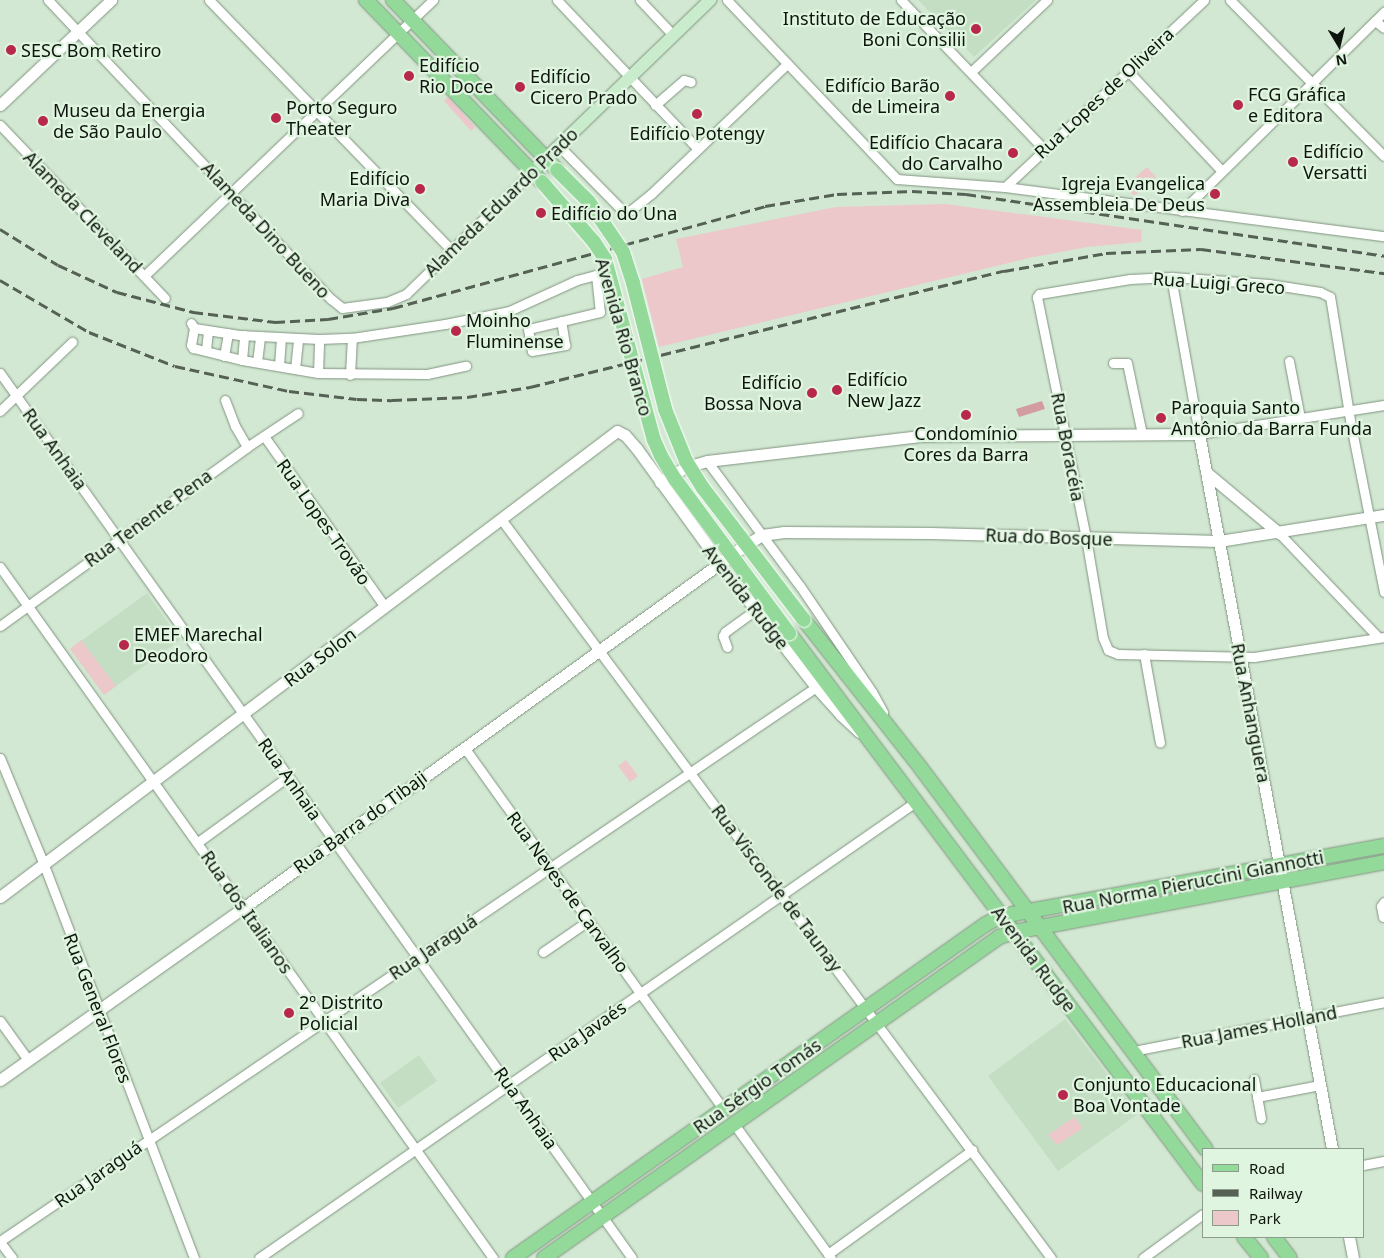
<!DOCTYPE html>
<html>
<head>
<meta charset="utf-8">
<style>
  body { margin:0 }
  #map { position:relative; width:1384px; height:1258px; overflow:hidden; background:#d2e8d2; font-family:"Noto Sans",sans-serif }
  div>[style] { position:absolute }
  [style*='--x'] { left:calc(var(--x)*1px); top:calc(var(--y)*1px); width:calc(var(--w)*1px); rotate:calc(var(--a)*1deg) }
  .built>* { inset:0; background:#c3dec3 }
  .green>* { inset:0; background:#ecc8cb }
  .water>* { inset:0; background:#d29ca1 }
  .roads { filter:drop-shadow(0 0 1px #819481) drop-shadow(0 0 1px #819481) }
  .minor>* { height:9px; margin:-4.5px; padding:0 4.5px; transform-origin:4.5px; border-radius:4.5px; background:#fff }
  .tertiary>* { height:11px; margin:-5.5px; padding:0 5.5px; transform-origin:5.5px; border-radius:5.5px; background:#fff }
  .secondary>* { height:12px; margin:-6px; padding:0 6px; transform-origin:6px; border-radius:6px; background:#c9eccc }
  .primary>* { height:14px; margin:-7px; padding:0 7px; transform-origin:7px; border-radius:7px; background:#93d99a }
  .rail>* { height:2.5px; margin-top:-1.25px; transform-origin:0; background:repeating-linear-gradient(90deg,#556155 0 10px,transparent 0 15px) }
  .bridges { filter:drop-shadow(0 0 1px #fff) drop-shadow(0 0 1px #fff) }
  .primary-bridge>* { height:14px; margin:-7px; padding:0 7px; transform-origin:7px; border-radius:7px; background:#93d99a }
  .dots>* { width:14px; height:14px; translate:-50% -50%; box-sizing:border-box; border:2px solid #e0f5df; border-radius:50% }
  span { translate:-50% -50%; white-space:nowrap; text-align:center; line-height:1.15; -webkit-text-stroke:4.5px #e0f5df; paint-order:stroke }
  .poi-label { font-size:18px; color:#0e150e }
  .right { translate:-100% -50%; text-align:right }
  .left { translate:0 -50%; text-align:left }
  .street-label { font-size:18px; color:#0e150e }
  .legend { position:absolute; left:1202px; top:1148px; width:162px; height:90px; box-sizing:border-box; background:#e0f5df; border:1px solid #8c9b8b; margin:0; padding:6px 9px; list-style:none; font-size:15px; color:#0e150e }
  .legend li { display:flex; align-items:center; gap:10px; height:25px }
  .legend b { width:25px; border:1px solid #8c9b8b }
  .north { position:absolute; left:1314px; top:20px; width:50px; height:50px; -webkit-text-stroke:4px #e0f5df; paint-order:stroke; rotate:171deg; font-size:14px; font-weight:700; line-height:20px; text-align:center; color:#0e150e }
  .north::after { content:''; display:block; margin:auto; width:18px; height:22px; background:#0e150e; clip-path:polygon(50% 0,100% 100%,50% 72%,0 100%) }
</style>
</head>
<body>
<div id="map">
  <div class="built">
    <div style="clip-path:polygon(918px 0,1036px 0,974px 57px)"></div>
    <div style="clip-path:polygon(147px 593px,180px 640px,104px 695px,70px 649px)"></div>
    <div style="clip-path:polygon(1065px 1019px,1138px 1114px,1058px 1171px,988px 1076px)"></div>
    <div style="clip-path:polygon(419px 1055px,437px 1081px,398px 1108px,380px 1083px)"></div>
  </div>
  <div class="green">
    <div style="clip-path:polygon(448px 97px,475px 127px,471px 131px,444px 101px)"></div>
    <div style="clip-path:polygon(1147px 167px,1156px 177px,1134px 196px,1125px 186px)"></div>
    <div style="clip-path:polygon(945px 204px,1142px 230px,1141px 242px,1087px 247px,1029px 258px,659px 347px,642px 279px,683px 267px,676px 239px,836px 207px)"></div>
    <div style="clip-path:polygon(81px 640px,116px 686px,104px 695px,70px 649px)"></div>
    <div style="clip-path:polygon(626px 760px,638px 776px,630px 782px,618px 766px)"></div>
    <div style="clip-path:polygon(1074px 1117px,1083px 1128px,1057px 1145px,1048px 1135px)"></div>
  </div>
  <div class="water">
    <div style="clip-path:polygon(1042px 401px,1045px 409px,1019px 417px,1016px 409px)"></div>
  </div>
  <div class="roads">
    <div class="minor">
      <div style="--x:48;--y:0;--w:412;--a:46.6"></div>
      <div style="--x:331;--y:299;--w:14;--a:39"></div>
      <div style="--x:342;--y:308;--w:45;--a:-7.6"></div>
      <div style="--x:387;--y:302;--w:21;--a:-23"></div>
      <div style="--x:406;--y:294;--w:175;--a:-44.1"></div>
      <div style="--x:209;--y:0;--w:348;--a:45.9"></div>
      <div style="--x:557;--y:0;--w:205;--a:46.6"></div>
      <div style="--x:640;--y:0;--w:48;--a:46.7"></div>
      <div style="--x:727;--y:0;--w:247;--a:46.5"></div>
      <div style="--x:897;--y:179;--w:108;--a:4.2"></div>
      <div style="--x:1005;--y:187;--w:382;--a:7.4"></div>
      <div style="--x:901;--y:0;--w:208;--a:46.2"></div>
      <div style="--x:1230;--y:0;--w:219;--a:45.4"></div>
      <div style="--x:1375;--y:21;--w:11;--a:38"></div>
      <div style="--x:1128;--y:71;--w:137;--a:46.8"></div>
      <div style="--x:971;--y:72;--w:105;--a:-43.5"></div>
      <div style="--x:655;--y:105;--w:38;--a:-41"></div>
      <div style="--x:684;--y:80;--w:7;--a:16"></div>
      <div style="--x:0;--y:125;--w:239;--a:46.4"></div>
      <div style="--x:559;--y:146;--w:88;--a:45.5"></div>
      <div style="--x:621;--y:209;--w:5;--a:22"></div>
      <div style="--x:626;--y:211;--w:5;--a:-11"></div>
      <div style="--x:631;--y:210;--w:26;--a:-39"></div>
      <div style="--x:651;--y:194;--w:188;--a:-43.7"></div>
      <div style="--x:1005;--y:187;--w:273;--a:-43.2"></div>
      <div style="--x:1182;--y:211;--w:284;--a:-44.6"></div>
      <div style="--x:144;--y:276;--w:400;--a:-43.7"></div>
      <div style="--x:1171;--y:277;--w:159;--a:79.9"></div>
      <div style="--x:1199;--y:434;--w:187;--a:-8.9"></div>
      <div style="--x:191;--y:323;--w:6;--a:59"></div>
      <div style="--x:194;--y:328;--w:46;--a:8.8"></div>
      <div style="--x:239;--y:335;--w:80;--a:2.9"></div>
      <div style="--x:319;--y:339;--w:33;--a:-2"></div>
      <div style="--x:352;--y:338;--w:94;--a:-8.6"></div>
      <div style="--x:445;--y:324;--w:65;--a:-11.5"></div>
      <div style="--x:509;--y:311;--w:75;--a:-24.5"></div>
      <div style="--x:577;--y:280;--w:20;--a:-15"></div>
      <div style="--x:596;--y:275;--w:37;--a:84"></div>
      <div style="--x:600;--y:312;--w:74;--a:166.7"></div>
      <div style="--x:528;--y:329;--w:22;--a:80"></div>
      <div style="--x:532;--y:351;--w:34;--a:-10"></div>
      <div style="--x:565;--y:345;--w:24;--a:-99"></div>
      <div style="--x:194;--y:328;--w:17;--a:100"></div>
      <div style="--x:191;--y:345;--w:4;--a:56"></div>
      <div style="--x:193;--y:348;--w:50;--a:13.8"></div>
      <div style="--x:242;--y:360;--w:77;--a:9.7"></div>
      <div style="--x:318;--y:373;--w:109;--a:0.5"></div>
      <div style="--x:427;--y:374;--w:40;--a:-12"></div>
      <div style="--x:206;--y:350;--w:19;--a:-84"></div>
      <div style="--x:224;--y:356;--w:23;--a:-80"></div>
      <div style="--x:242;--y:360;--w:25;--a:-85"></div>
      <div style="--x:1289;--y:361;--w:58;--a:79.1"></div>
      <div style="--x:257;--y:362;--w:26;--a:-83"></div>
      <div style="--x:1113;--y:363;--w:14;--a:0"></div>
      <div style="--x:1127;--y:363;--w:73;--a:78.1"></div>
      <div style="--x:279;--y:366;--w:28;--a:-86"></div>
      <div style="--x:295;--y:369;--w:31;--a:-84"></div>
      <div style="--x:0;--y:373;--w:1087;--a:54.47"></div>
      <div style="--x:318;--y:373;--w:34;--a:-88"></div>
      <div style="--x:350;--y:375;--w:37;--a:-87"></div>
      <div style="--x:225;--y:400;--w:28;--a:69"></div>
      <div style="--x:235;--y:426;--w:24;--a:60"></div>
      <div style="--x:0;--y:411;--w:100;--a:-43.8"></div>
      <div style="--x:264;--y:436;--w:209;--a:54.7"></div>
      <div style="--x:707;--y:461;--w:156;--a:53.4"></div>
      <div style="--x:800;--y:586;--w:128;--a:55.8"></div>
      <div style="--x:872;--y:692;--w:23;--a:61"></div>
      <div style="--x:501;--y:519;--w:921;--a:53.34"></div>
      <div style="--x:1279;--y:533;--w:144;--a:46.4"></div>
      <div style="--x:0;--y:567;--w:849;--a:54.49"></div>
      <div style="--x:1384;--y:592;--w:169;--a:-101.2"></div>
      <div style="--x:1351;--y:426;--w:131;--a:-99.2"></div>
      <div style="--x:1330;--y:297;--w:11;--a:-153"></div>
      <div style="--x:1320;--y:292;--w:52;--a:-171.1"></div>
      <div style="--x:1269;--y:284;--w:98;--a:-175.9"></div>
      <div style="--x:1171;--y:277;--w:41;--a:177.2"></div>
      <div style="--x:1130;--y:279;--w:92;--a:170.6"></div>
      <div style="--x:1039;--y:294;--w:4;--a:124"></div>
      <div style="--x:1037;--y:297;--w:246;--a:78.5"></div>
      <div style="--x:1086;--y:538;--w:101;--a:80.4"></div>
      <div style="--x:1103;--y:638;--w:13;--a:67"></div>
      <div style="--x:1108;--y:650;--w:11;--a:22"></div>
      <div style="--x:1118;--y:654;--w:136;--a:1.3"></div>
      <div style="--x:1254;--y:657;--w:132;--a:-8.7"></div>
      <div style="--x:0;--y:626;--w:305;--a:-35.9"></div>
      <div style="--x:247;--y:447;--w:61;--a:-33.7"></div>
      <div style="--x:727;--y:647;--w:12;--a:-110"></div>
      <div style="--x:723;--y:636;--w:4;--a:-63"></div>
      <div style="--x:725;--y:632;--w:37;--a:-36"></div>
      <div style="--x:1144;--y:654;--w:90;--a:79.8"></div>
      <div style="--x:464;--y:747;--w:447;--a:54.4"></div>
      <div style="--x:0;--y:758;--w:116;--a:67.6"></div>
      <div style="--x:44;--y:865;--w:421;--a:69.1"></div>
      <div style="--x:198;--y:842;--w:112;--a:-36"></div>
      <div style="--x:1383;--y:917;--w:11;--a:-100"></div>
      <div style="--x:1381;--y:906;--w:5;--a:-53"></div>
      <div style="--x:543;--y:952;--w:55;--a:-34.6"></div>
      <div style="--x:0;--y:1021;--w:48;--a:54.3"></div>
      <div style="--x:1133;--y:1051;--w:256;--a:-11"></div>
      <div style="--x:1254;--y:1079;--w:40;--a:80"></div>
      <div style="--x:1257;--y:1097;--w:64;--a:-10.8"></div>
      <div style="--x:734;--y:1124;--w:165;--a:54.1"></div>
      <div style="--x:1363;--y:1165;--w:21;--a:-11"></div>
      <div style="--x:0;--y:1241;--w:986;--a:-34.17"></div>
      <div style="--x:0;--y:1242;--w:20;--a:53"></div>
      <div style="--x:828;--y:1254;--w:178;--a:-35.8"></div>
      <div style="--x:259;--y:1258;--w:798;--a:-34.79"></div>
      <div style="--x:1143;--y:1258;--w:74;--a:-36.3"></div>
    </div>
    <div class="tertiary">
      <div style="--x:0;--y:105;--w:153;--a:-43.4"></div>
      <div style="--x:1207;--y:473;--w:94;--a:39.8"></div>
      <div style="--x:660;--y:482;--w:30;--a:-30"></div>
      <div style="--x:686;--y:467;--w:22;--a:-16"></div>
      <div style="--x:707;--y:461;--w:215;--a:-6.7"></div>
      <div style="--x:921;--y:436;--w:278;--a:-0.4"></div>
      <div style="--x:1199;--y:434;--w:727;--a:79.46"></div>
      <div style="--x:0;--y:897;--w:773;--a:-37.06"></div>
      <div style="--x:617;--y:431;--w:9;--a:27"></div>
      <div style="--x:625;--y:435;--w:18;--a:49"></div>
      <div style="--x:637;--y:449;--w:153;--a:54"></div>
      <div style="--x:727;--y:573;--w:145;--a:52"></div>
      <div style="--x:816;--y:687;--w:38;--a:48"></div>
      <div style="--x:841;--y:715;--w:25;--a:43"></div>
      <div style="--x:0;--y:1080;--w:298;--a:-35.3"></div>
      <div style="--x:243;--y:908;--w:614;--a:-35.86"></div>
      <div style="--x:741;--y:548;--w:25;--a:-32"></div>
      <div style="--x:762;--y:535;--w:22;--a:-8"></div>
      <div style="--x:784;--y:532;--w:147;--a:0.4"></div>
      <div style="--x:931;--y:533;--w:288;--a:1.6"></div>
      <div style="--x:1219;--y:541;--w:167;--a:-9"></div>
      <div style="--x:1349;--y:1237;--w:21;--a:79"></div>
    </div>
    <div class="secondary">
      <div style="--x:532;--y:172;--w:248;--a:-44"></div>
    </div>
    <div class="primary">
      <div style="--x:366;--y:0;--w:253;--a:46"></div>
      <div style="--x:393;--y:0;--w:236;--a:46"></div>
      <div style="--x:804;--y:620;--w:187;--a:51.7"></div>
      <div style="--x:920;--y:767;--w:477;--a:53.2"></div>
      <div style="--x:789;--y:633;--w:689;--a:53.08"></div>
      <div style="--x:1244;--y:1237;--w:27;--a:51"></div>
      <div style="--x:1274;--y:1237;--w:26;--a:53"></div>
      <div style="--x:513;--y:1258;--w:579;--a:-35.23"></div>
      <div style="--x:986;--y:924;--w:18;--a:-27"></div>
      <div style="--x:1002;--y:916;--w:388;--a:-10.4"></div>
      <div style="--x:544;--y:1258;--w:557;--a:-35.2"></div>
      <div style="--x:999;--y:937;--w:16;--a:-18"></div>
      <div style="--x:1014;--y:932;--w:377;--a:-10.7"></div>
    </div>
  </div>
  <div class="rail">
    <div style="--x:0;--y:229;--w:68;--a:31.8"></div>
    <div style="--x:58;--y:265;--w:65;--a:24.6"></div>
    <div style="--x:117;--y:292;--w:79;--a:14.7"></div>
    <div style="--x:193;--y:312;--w:83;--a:7"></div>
    <div style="--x:275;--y:322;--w:53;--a:-3.2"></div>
    <div style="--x:328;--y:319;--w:66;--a:-9.6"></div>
    <div style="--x:393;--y:308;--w:386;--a:-15.3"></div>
    <div style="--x:765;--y:206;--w:73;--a:-9.5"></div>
    <div style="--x:837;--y:194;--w:75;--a:-2.3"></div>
    <div style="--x:912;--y:191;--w:54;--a:3.2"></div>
    <div style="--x:966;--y:194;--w:423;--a:8.4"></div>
    <div style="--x:0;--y:280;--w:103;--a:30.3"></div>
    <div style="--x:89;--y:332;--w:92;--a:21.6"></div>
    <div style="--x:175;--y:366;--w:117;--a:12.4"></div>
    <div style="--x:289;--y:391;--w:68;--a:6.7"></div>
    <div style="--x:357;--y:399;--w:35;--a:2"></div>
    <div style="--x:392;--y:400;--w:75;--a:-2.3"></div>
    <div style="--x:467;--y:397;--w:64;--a:-9"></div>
    <div style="--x:530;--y:387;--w:488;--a:-13.8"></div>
    <div style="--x:1004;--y:271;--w:104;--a:-10"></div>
    <div style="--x:1106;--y:253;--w:95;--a:-2.4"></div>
    <div style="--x:1201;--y:249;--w:185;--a:7.5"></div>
  </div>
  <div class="bridges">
    <div class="primary-bridge">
      <div style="--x:557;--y:170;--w:45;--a:45"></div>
      <div style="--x:589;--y:202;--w:60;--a:55.8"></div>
      <div style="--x:623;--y:252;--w:33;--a:72"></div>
      <div style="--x:633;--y:283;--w:130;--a:75.7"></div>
      <div style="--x:665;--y:409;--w:56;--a:68"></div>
      <div style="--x:686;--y:461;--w:32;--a:58"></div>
      <div style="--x:703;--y:488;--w:166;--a:52.6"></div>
      <div style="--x:542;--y:182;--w:79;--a:49.1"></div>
      <div style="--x:594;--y:242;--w:20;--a:57"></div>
      <div style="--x:605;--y:259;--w:188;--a:74.9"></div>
      <div style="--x:654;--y:440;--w:17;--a:66"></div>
      <div style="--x:661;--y:456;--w:27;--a:59"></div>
      <div style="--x:675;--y:479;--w:192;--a:53.5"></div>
    </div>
  </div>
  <div class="dots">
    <div style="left:976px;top:29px;background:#b8274c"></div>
    <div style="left:11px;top:50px;background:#b8274c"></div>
    <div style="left:409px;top:76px;background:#b8274c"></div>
    <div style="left:520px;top:87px;background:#b8274c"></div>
    <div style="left:950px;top:96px;background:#b8274c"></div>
    <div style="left:1238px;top:105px;background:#b8274c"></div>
    <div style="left:697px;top:114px;background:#b8274c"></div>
    <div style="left:276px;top:118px;background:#b8274c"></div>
    <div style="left:43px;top:121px;background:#b8274c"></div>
    <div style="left:1013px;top:153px;background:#b8274c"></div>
    <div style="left:1293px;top:162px;background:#b8274c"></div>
    <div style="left:420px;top:189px;background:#b8274c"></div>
    <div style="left:1215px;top:194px;background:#b8274c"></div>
    <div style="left:541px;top:213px;background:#b8274c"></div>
    <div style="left:456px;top:331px;background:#b8274c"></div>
    <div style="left:837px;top:390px;background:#b8274c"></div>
    <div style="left:812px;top:393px;background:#b8274c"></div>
    <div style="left:966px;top:415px;background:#b8274c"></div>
    <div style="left:1161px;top:418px;background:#b8274c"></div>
    <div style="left:124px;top:645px;background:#b8274c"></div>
    <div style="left:289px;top:1013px;background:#b8274c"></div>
    <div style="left:1063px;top:1095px;background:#b8274c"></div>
  </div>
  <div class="poi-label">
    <span class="right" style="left:966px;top:29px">Instituto de Educação<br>Boni Consilii</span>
    <span class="left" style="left:21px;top:50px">SESC Bom Retiro</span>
    <span class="left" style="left:419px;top:76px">Edifício<br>Rio Doce</span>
    <span class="left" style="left:530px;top:87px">Edifício<br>Cicero Prado</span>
    <span class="right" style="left:940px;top:96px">Edifício Barão<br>de Limeira</span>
    <span class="left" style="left:1248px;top:105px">FCG Gráfica<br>e Editora</span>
    <span class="left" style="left:286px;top:118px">Porto Seguro<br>Theater</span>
    <span class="left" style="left:53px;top:121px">Museu da Energia<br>de São Paulo</span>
    <span style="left:697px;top:133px">Edifício Potengy</span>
    <span class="right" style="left:1003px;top:153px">Edifício Chacara<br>do Carvalho</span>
    <span class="left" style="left:1303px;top:162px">Edifício<br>Versatti</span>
    <span class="right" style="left:410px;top:189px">Edifício<br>Maria Diva</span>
    <span class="right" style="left:1205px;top:194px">Igreja Evangelica<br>Assembleia De Deus</span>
    <span class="left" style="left:551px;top:213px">Edifício do Una</span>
    <span class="left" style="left:466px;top:331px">Moinho<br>Fluminense</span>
    <span class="left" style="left:847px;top:390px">Edifício<br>New Jazz</span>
    <span class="right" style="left:802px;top:393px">Edifício<br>Bossa Nova</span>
    <span class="left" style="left:1171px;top:418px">Paroquia Santo<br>Antônio da Barra Funda</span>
    <span style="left:966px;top:444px">Condomínio<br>Cores da Barra</span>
    <span class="left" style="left:134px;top:645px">EMEF Marechal<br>Deodoro</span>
    <span class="left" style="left:299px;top:1013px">2º Distrito<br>Policial</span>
    <span class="left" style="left:1073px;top:1095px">Conjunto Educacional<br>Boa Vontade</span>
  </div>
  <div class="street-label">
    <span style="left:1104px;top:93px;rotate:-43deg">Rua Lopes de Oliveira</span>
    <span style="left:501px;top:202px;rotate:-44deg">Alameda Eduardo Prado</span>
    <span style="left:83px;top:212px;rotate:46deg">Alameda Cleveland</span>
    <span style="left:266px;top:230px;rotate:47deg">Alameda Dino Bueno</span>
    <span style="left:1219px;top:283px;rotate:4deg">Rua Luigi Greco</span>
    <span style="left:624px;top:337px;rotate:74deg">Avenida Rio Branco</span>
    <span style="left:1068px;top:447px;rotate:79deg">Rua Boracéia</span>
    <span style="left:55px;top:449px;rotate:54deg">Rua Anhaia</span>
    <span style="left:148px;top:518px;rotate:-36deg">Rua Tenente Pena</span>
    <span style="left:324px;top:522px;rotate:55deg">Rua Lopes Trovão</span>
    <span style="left:1049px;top:537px;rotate:2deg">Rua do Bosque</span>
    <span style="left:746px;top:597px;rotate:52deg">Avenida Rudge</span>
    <span style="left:320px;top:657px;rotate:-37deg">Rua Solon</span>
    <span style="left:1251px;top:713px;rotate:79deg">Rua Anhanguera</span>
    <span style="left:290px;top:779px;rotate:55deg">Rua Anhaia</span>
    <span style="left:360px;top:822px;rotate:-36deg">Rua Barra do Tibaji</span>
    <span style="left:1193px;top:882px;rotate:-11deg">Rua Norma Pieruccini Giannotti</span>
    <span style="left:777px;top:888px;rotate:53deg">Rua Visconde de Taunay</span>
    <span style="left:568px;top:892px;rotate:54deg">Rua Neves de Carvalho</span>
    <span style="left:247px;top:912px;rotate:55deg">Rua dos Italianos</span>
    <span style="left:433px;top:947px;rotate:-34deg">Rua Jaraguá</span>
    <span style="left:1034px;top:959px;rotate:53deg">Avenida Rudge</span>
    <span style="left:98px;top:1008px;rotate:69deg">Rua General Flores</span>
    <span style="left:1259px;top:1027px;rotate:-11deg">Rua James Holland</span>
    <span style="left:587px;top:1031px;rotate:-35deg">Rua Javaés</span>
    <span style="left:757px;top:1086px;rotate:-35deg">Rua Sérgio Tomás</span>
    <span style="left:526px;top:1108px;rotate:55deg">Rua Anhaia</span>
    <span style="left:98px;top:1174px;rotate:-35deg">Rua Jaraguá</span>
  </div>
  <ul class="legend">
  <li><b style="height:6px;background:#93d99a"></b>Road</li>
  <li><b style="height:6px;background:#556155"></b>Railway</li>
  <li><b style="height:14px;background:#ecc8cb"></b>Park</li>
  </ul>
  <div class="north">N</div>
</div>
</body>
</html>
